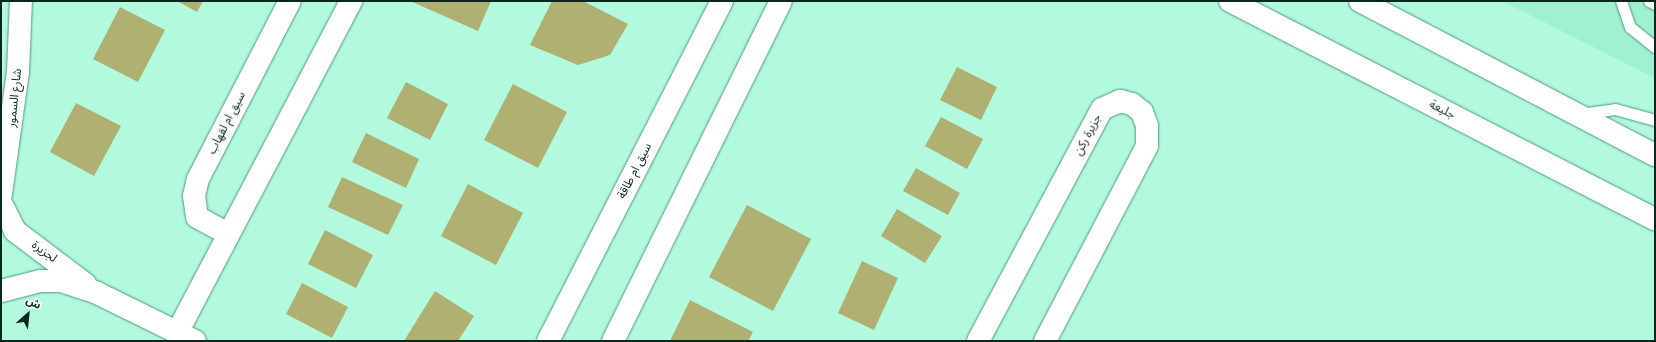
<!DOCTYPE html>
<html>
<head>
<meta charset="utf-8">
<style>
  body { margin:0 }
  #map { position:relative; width:1656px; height:342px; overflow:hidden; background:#b1fadd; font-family:Karla,"Noto Sans Arabic",sans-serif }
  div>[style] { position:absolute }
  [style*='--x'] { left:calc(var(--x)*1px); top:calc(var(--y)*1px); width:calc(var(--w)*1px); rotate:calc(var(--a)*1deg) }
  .built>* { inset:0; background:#9ff1d1 }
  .building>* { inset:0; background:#b0b072 }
  .roads { filter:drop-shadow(0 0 1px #52987e) drop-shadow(0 0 1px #52987e) }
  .service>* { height:11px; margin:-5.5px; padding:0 5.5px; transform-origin:5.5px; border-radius:5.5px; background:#fff }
  .minor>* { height:22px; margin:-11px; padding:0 11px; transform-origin:11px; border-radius:11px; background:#fff }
  .secondary>* { height:22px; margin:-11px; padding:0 11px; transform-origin:11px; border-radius:11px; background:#fff }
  span { translate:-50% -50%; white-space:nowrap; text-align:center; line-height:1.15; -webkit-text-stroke:3px #fff; paint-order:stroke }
  .street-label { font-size:12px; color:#09271d }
  .frame { position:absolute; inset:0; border:2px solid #09271d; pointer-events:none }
  .north { position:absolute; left:8px; top:294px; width:40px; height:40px; -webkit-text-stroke:3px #fff; paint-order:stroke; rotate:27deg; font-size:11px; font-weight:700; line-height:16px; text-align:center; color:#09271d }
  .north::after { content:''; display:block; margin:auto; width:14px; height:18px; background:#09271d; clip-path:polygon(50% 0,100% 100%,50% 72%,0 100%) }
</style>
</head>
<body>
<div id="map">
  <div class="built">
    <div style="clip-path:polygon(1502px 1px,1655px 1px,1655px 78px)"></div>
  </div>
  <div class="building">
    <div style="clip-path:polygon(177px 1px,203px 1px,197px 12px)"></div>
    <div style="clip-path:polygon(410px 1px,491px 1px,478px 31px)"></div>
    <div style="clip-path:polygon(552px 1px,583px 1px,628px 24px,610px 55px,578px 65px,530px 45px)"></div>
    <div style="clip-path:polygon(120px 7px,165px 30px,138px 82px,93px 59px)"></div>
    <div style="clip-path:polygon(957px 67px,997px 87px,981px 120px,940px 100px)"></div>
    <div style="clip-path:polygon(406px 82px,448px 104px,430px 140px,387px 118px)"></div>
    <div style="clip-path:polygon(513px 84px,567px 112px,538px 168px,484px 140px)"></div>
    <div style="clip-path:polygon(76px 103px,121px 126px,94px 176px,50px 152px)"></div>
    <div style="clip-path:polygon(941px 117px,983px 139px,967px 169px,925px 146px)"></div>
    <div style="clip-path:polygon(366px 133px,419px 159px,406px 188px,352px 162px)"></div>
    <div style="clip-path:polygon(916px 168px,960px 193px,948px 215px,903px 191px)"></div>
    <div style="clip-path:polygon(342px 177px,403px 205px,388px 235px,328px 207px)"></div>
    <div style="clip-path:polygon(468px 184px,523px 213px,496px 265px,441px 236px)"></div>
    <div style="clip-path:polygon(747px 205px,811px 239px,773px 311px,709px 277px)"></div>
    <div style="clip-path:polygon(897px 209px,942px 236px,925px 263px,881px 236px)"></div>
    <div style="clip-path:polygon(325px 230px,373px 255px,356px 288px,308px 264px)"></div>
    <div style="clip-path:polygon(862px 261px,898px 278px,874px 330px,838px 313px)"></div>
    <div style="clip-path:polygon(302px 283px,348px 307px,332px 338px,286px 314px)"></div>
    <div style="clip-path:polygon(435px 291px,474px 316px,458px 341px,404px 341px)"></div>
    <div style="clip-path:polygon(690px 300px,753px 332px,748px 341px,670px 341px)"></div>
  </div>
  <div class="roads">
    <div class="service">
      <div style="--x:1621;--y:1;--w:28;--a:71"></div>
      <div style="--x:1630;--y:27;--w:32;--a:39"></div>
      <div style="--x:1649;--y:1;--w:7;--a:27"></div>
      <div style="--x:1580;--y:114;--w:35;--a:-8"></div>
      <div style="--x:1615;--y:109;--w:41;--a:15.4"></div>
    </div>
    <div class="minor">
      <div style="--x:1;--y:194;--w:123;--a:-82.1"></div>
      <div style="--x:18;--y:72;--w:71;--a:-87.6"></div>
      <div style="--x:1;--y:203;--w:31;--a:63"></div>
      <div style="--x:15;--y:231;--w:88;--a:37.1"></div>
      <div style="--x:228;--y:234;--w:35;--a:-151"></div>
      <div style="--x:197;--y:217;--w:21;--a:-98"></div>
      <div style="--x:194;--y:196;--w:17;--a:-77"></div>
      <div style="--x:198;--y:179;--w:200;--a:-62.7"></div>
      <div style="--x:1;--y:291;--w:40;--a:-14.4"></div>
      <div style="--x:40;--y:281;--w:21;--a:0"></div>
      <div style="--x:61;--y:281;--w:38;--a:18"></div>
      <div style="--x:97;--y:293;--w:109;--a:26.1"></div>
      <div style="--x:178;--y:331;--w:373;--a:-62.3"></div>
      <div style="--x:548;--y:341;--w:382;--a:-62.9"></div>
      <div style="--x:613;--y:341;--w:379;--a:-63.7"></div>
      <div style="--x:978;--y:341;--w:263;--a:-61.9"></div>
      <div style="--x:1102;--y:109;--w:20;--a:-24"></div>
      <div style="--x:1120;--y:101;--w:12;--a:14"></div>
      <div style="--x:1132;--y:104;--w:13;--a:39"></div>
      <div style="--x:1142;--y:112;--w:15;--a:70"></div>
      <div style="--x:1147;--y:126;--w:20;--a:90"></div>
      <div style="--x:1147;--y:146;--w:220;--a:117.6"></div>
    </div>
    <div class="secondary">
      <div style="--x:1230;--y:1;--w:478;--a:27.2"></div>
      <div style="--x:1360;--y:1;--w:333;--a:27.6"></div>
    </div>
  </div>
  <div class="street-label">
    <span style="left:15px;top:98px;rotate:-84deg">شارع السمور</span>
    <span style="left:1442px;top:110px;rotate:27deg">جليعة</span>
    <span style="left:227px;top:123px;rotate:-63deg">سيق ام لقهاب</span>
    <span style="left:1088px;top:135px;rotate:-62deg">جزيرة ركن</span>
    <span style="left:635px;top:171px;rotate:-63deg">سيق ام طاقة</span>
    <span style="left:44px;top:252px;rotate:36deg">لجزيرة</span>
  </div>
  <div class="frame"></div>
  <div class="north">ش</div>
</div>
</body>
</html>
